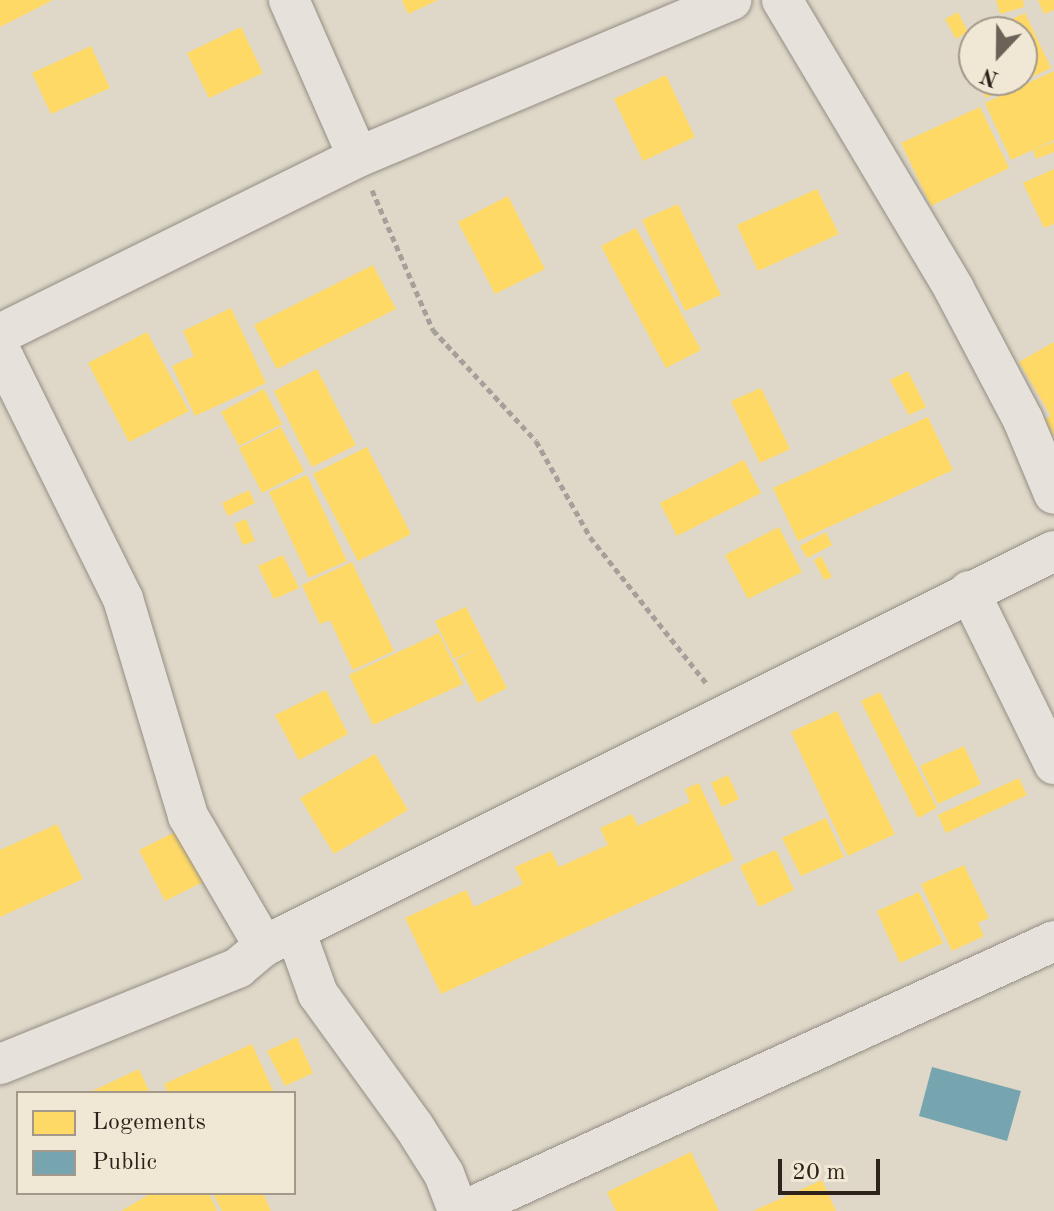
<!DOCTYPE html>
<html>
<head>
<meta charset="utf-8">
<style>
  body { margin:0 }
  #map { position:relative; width:1054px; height:1211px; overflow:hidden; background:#dfd8c8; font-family:"Old Standard TT",serif }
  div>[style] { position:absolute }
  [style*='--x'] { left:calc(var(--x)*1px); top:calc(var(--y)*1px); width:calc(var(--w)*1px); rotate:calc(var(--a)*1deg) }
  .homes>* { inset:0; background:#ffd966 }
  .public>* { inset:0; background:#76a5af }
  .path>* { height:5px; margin-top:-2.5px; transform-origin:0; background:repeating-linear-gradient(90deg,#a5a19a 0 6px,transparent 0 10px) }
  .roads { filter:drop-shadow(0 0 2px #938d84) drop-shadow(0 0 2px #938d84) }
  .minor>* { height:40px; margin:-20px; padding:0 20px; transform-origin:20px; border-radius:20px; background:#e6e2db }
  span { translate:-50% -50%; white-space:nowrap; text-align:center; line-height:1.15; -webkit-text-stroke:8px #f0e8d5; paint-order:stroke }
  .legend { position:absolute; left:16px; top:1091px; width:280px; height:104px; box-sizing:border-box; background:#f0e8d5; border:2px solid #a2998b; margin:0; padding:10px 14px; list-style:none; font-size:24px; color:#2e231b }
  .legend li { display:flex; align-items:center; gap:16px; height:40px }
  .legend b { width:40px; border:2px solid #a2998b }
  .north { position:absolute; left:958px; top:16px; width:80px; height:80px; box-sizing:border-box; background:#f0e8d5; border:2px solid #a2998b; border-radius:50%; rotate:202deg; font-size:22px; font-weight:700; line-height:32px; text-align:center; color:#2e231b }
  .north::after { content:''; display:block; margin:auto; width:28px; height:36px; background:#6c6258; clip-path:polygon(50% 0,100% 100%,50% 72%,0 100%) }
  .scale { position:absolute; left:778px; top:1159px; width:102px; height:36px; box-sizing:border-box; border:4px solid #2e231b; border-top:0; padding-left:10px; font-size:24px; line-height:28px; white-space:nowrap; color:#2e231b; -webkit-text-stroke:6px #f0e8d5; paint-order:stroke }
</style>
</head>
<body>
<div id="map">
  <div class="homes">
    <div style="clip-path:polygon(0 0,53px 0,0 27px)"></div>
    <div style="clip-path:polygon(402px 0,438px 0,408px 14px)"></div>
    <div style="clip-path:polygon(996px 0,1023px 0,1024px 7px,1000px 14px)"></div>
    <div style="clip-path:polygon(1038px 0,1054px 0,1054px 10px,1044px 14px)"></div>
    <div style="clip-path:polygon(958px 12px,968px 32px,956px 39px,945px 19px)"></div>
    <div style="clip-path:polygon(1025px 13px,1051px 68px,986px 98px,977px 80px,1022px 80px,1022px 32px,984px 32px)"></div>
    <div style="clip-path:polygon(241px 27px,263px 73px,209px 98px,187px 53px)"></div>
    <div style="clip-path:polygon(974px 37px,974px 73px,960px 43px)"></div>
    <div style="clip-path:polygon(91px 46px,110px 88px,51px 114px,32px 73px)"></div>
    <div style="clip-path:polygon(1054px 71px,1054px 140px,1011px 160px,985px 103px)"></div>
    <div style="clip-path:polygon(666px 75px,695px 137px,643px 161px,614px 99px)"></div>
    <div style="clip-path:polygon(980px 107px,1009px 168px,931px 206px,901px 143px)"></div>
    <div style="clip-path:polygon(1054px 142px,1054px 152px,1036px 159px,1033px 150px)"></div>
    <div style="clip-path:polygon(1054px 169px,1054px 224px,1044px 228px,1023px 183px)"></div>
    <div style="clip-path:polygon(817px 189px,839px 234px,758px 271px,737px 225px)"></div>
    <div style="clip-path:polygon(508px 196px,545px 269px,495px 294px,458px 222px)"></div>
    <div style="clip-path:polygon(678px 204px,721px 295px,685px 311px,642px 220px)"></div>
    <div style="clip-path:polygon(636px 228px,701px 350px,666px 368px,601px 246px)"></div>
    <div style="clip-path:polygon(373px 265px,396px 309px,277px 369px,254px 325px)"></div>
    <div style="clip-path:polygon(231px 308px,266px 383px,195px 416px,172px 366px,194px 356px,183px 331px)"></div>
    <div style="clip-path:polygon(147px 332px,189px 411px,129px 442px,88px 363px)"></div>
    <div style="clip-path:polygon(1054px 342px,1054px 436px,1045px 419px,1051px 416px,1019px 362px)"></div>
    <div style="clip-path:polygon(317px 369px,356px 445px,312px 467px,274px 391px)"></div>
    <div style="clip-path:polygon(908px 371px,926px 407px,909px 415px,890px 380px)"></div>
    <div style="clip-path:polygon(761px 388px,790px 449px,760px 463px,731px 401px)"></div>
    <div style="clip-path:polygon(264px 389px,282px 424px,239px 446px,221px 412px)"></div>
    <div style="clip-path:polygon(928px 417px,953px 470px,798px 541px,773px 488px)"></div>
    <div style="clip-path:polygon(281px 427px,304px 471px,262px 493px,239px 448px)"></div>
    <div style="clip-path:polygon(367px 447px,411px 534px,358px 561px,313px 474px)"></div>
    <div style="clip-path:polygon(744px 460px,761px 493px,677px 536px,660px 503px)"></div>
    <div style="clip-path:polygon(307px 475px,347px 561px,309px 578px,269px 492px)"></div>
    <div style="clip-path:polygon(249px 490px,255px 503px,228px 516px,222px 503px)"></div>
    <div style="clip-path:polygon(246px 519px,255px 541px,243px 545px,234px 524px)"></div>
    <div style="clip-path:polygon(779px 527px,802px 572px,748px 599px,725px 555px)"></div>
    <div style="clip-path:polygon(826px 532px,832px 545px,807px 558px,800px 546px)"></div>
    <div style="clip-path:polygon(283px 555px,299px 588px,274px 599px,258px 566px)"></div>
    <div style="clip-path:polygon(821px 556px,832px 577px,824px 580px,814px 560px)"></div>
    <div style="clip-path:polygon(352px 562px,394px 651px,353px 670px,330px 620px,320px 624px,302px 585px)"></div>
    <div style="clip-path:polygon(466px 607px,507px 688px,478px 703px,456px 660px,478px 648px,454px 659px,435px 621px)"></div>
    <div style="clip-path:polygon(439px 633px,463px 684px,373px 725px,349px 675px)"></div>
    <div style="clip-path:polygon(326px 690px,348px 734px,299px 760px,275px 715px)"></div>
    <div style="clip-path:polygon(880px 692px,937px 808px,918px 818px,861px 701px)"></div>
    <div style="clip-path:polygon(837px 711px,895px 834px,848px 856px,791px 732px)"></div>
    <div style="clip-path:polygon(964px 746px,981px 784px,938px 804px,920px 766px)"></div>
    <div style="clip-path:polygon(375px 754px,408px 810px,334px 854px,300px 798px)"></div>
    <div style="clip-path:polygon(728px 775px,739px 799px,722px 807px,711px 783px)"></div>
    <div style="clip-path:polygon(1019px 778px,1027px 795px,946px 833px,938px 815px)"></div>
    <div style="clip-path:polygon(699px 783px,734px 860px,441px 994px,405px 918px,466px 890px,474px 907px,523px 884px,515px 867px,551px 851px,559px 867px,608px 845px,600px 828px,632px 814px,638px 826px,690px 802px,685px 789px)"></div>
    <div style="clip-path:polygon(826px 818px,844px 857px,801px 876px,782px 838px)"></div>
    <div style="clip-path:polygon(57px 824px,83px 879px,0 917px,0 850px)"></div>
    <div style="clip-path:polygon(177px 831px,203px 882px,165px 901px,139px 850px)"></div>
    <div style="clip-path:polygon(776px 850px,794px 890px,759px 907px,740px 866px)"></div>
    <div style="clip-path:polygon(964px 865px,989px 918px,978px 923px,984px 936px,952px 951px,921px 884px)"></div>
    <div style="clip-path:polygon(919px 892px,943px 943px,900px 963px,877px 911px)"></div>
    <div style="clip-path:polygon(297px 1037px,313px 1073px,285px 1086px,267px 1051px)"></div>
    <div style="clip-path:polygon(252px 1044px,274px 1093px,168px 1093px,164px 1084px)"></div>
    <div style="clip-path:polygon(139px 1069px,150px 1093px,88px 1093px)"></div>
    <div style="clip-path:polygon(691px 1152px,719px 1211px,616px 1211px,607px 1192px)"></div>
    <div style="clip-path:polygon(822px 1180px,836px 1211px,753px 1211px)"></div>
    <div style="clip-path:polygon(152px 1193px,209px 1193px,217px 1211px,121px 1211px)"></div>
    <div style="clip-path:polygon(213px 1193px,263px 1193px,271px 1211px,222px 1211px)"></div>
  </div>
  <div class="public">
    <div style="clip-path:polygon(932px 1067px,1021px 1091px,1007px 1141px,919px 1116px)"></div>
  </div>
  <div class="path">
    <div style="--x:372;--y:190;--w:153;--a:66.5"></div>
    <div style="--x:433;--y:330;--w:151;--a:47.1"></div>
    <div style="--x:536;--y:441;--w:110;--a:60.6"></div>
    <div style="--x:590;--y:537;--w:188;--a:51.5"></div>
  </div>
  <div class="roads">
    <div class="minor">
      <div style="--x:289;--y:0;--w:171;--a:66.3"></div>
      <div style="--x:782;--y:0;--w:336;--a:59.2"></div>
      <div style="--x:954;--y:289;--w:148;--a:62.2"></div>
      <div style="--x:1023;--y:420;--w:80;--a:67.3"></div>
      <div style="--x:0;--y:334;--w:399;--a:-26.3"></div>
      <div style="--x:358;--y:157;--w:405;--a:-22.8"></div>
      <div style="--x:0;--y:350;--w:278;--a:63.7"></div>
      <div style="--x:123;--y:599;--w:227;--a:73.3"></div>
      <div style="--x:188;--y:816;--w:151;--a:59.7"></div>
      <div style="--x:264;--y:946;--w:34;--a:140"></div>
      <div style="--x:238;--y:968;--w:257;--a:158"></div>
      <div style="--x:969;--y:591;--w:193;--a:63.8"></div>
      <div style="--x:296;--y:933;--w:65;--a:70.2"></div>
      <div style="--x:318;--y:994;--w:162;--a:54.1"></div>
      <div style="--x:413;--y:1125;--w:58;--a:57.7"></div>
      <div style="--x:444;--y:1174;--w:40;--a:69"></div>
      <div style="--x:264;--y:946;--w:883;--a:-26.57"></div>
      <div style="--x:463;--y:1211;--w:650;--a:-24.55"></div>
    </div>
  </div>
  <ul class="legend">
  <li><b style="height:22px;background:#ffd966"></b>Logements</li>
  <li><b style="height:22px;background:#76a5af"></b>Public</li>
  </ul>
  <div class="north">N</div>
  <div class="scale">20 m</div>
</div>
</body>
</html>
